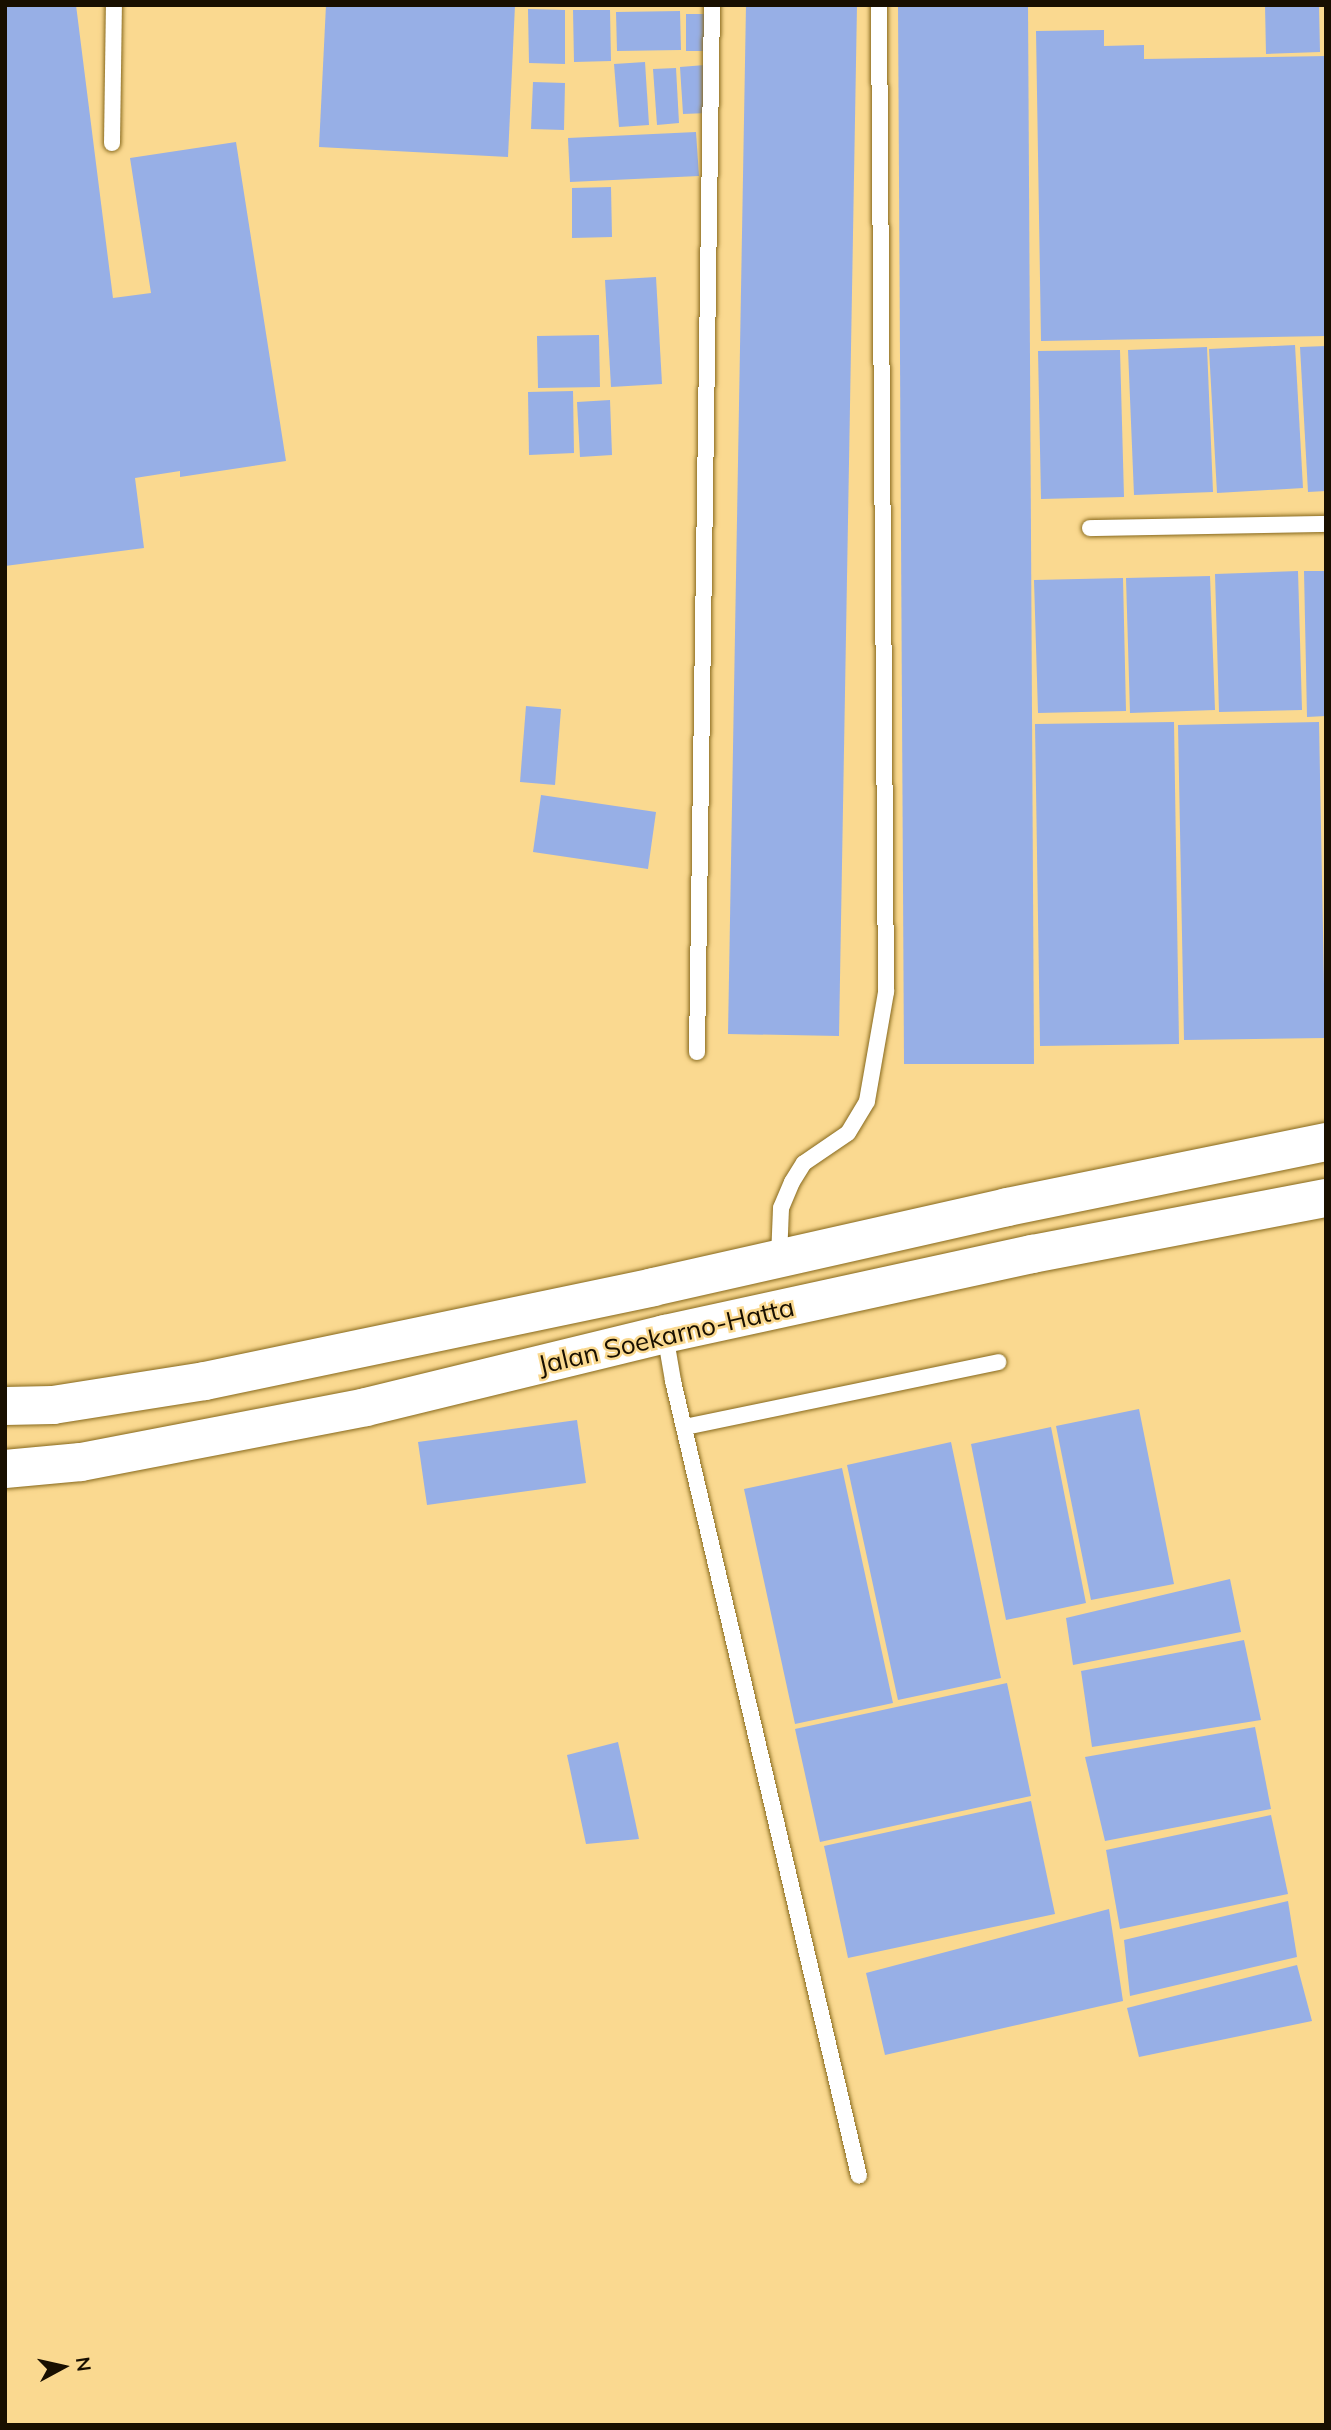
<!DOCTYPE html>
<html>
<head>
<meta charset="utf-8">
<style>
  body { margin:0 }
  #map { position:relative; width:1331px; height:2430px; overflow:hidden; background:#fad990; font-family:Mulish,sans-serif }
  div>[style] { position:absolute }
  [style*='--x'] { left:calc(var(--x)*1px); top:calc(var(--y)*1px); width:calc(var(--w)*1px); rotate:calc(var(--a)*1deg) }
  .building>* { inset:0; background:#97afe6 }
  .roads { filter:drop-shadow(0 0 2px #87691d) drop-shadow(0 0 2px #87691d) }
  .service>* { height:16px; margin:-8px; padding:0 8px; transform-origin:8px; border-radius:8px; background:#fff }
  .primary>* { height:38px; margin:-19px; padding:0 19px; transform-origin:19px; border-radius:19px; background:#fff }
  span { translate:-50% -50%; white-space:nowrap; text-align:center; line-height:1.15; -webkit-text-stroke:5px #fad990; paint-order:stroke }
  .street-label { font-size:26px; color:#180f00 }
  .frame { position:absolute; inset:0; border:7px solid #180f00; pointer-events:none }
  .north { position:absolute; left:28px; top:2332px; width:70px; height:70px; -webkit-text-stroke:5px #fad990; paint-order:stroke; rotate:82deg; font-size:19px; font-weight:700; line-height:28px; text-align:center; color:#180f00 }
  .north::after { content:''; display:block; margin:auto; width:24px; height:32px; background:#180f00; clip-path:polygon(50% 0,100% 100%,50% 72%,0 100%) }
</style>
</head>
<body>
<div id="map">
  <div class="building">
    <div style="clip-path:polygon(5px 5px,76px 5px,113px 298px,151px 293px,130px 158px,236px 142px,286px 461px,180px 477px,180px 471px,135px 478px,144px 548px,5px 566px)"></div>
    <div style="clip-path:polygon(326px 5px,515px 5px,508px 157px,319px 147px)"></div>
    <div style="clip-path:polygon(746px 5px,857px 5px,839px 1036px,728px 1034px)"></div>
    <div style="clip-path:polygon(898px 5px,1028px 5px,1034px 1064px,904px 1064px)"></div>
    <div style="clip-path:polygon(1265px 5px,1319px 5px,1320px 52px,1266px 54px)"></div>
    <div style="clip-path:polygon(528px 9px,565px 10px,565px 64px,529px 63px)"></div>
    <div style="clip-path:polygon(573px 10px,610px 10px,611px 61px,574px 62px)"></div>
    <div style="clip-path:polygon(680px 11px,681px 50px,617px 51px,616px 12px)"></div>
    <div style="clip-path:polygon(686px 14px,707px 14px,707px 51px,686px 51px)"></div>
    <div style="clip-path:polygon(1104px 30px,1104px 46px,1144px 45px,1144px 59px,1326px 56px,1326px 336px,1041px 341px,1036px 31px)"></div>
    <div style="clip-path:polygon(645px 62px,649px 125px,619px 127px,614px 64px)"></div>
    <div style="clip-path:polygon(705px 65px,708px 113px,683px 114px,680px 67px)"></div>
    <div style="clip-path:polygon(676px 68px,679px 123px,657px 125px,653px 69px)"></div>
    <div style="clip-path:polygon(533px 82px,565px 83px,564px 130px,531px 129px)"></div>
    <div style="clip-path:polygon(696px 132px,699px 176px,570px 182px,568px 138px)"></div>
    <div style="clip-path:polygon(611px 187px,612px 237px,572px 238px,572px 188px)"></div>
    <div style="clip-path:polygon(656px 277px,662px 384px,611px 387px,605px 280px)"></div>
    <div style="clip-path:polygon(599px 335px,600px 387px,538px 388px,537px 336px)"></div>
    <div style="clip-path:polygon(1295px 345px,1303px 488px,1217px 493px,1209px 349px)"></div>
    <div style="clip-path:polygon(1326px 346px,1326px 491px,1308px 492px,1300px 347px)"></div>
    <div style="clip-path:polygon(1207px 347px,1213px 492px,1134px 495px,1128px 350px)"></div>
    <div style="clip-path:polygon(1120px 350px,1124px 497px,1041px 499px,1038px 351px)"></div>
    <div style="clip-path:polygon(573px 391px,574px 453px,529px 455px,528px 392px)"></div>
    <div style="clip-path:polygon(610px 400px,612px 455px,580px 457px,577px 402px)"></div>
    <div style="clip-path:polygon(1298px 571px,1302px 710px,1219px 712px,1215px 574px)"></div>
    <div style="clip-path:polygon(1304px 571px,1326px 571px,1326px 716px,1307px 717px)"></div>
    <div style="clip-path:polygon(1210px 576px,1215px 710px,1130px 713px,1126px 578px)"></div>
    <div style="clip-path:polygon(1123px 578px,1126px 711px,1038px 713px,1034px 580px)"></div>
    <div style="clip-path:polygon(526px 706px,561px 709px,555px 785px,520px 782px)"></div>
    <div style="clip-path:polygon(1174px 722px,1179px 1044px,1040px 1046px,1035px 724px)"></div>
    <div style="clip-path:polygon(1319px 722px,1325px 1038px,1184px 1040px,1178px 725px)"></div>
    <div style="clip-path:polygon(541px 795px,656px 812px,648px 869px,533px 852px)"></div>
    <div style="clip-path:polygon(1139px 1409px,1174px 1584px,1091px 1600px,1056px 1426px)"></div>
    <div style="clip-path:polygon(577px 1420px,586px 1483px,427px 1505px,418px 1442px)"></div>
    <div style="clip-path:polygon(1051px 1427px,1086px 1603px,1006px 1620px,971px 1444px)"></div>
    <div style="clip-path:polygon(951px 1442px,1001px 1678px,898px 1700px,847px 1465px)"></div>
    <div style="clip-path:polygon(842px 1468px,893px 1703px,795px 1724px,744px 1489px)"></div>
    <div style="clip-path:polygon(1230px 1579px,1241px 1632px,1073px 1665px,1066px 1618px)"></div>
    <div style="clip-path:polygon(1244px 1640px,1261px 1720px,1092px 1747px,1081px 1671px)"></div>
    <div style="clip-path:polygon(1007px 1683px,1031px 1796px,820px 1842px,795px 1729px)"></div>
    <div style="clip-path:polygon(1255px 1727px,1271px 1809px,1105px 1841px,1085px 1757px)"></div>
    <div style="clip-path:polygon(618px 1742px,639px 1839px,586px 1844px,567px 1755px)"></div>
    <div style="clip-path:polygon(1031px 1801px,1055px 1914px,848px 1958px,824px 1846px)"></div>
    <div style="clip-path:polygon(1271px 1815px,1288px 1894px,1120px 1929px,1106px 1850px)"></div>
    <div style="clip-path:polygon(1288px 1901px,1297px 1957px,1130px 1996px,1124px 1940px)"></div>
    <div style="clip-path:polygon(1109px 1909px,1123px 2001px,885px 2055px,866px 1973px)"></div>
    <div style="clip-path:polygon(1297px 1965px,1312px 2021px,1139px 2057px,1127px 2008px)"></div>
  </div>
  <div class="roads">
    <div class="service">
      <div style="--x:112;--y:143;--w:138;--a:-89.2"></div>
      <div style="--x:1090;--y:528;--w:236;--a:-1"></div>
      <div style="--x:697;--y:1052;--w:1047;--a:-89.18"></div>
      <div style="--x:779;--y:1258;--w:50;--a:-87.7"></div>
      <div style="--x:781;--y:1208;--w:28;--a:-67"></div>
      <div style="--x:792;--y:1182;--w:22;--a:-58"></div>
      <div style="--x:804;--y:1163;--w:53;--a:-34.3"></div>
      <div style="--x:848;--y:1133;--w:37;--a:-59"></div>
      <div style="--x:867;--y:1101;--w:111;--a:-80.1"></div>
      <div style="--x:886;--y:992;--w:987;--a:-90.41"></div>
      <div style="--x:665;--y:1334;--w:48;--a:80.3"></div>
      <div style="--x:673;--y:1381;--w:816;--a:76.83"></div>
      <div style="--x:685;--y:1427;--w:320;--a:-11.7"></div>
    </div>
    <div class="primary">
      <div style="--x:5;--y:1406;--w:48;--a:-1.2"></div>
      <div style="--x:53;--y:1405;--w:154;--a:-9"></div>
      <div style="--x:205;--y:1381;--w:458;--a:-11.8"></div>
      <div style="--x:653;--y:1287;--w:363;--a:-12.7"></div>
      <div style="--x:1007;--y:1207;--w:326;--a:-11.5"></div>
      <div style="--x:5;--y:1469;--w:76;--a:-5.3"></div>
      <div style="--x:81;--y:1462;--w:290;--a:-10.9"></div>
      <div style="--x:366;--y:1407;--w:308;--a:-13.7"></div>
      <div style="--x:665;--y:1334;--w:376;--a:-12.3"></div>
      <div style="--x:1032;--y:1254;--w:299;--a:-10.8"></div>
    </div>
  </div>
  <div class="street-label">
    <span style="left:666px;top:1336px;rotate:-13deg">Jalan Soekarno-Hatta</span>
  </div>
  <div class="frame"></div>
  <div class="north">N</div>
</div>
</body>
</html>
